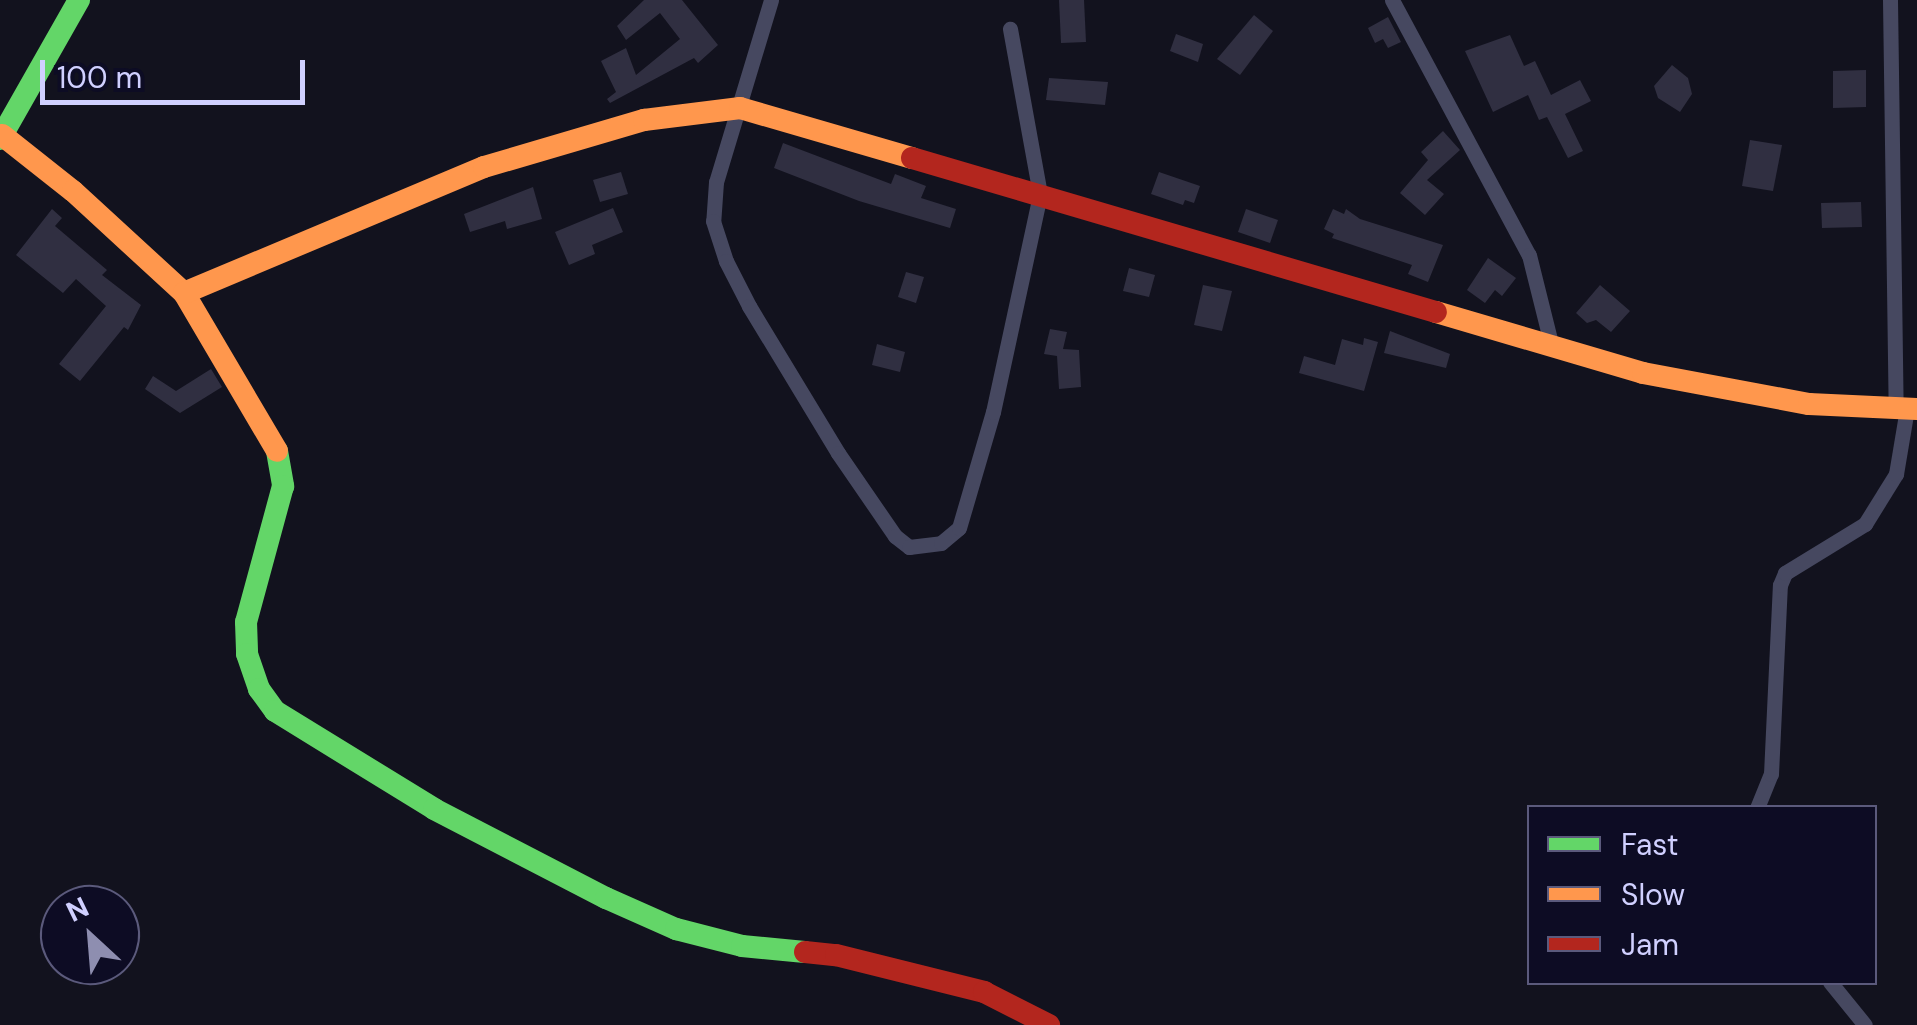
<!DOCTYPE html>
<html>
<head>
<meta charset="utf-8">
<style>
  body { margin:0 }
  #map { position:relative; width:1917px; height:1025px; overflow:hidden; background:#12121e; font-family:"DM Sans",sans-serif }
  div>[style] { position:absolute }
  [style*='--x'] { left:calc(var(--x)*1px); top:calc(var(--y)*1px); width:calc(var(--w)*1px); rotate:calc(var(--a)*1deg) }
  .building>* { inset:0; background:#302f41 }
  .street>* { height:15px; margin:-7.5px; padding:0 7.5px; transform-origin:7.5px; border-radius:7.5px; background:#464860 }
  .fast>* { height:22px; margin:-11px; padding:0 11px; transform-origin:11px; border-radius:11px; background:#63d668 }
  .slow>* { height:22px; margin:-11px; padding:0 11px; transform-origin:11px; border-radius:11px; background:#ff974d }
  .jam>* { height:22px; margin:-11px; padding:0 11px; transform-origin:11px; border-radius:11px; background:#b3261e }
  span { translate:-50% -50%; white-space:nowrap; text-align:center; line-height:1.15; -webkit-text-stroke:10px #0d0c24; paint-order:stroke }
  .legend { position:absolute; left:1527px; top:805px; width:350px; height:180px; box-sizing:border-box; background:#0d0c24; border:2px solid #5b5a7c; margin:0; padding:12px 18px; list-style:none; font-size:30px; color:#d0d0ff }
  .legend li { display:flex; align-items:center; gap:20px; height:50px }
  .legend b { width:50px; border:2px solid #5b5a7c }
  .north { position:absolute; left:40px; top:885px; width:100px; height:100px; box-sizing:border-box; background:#0d0c24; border:2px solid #5b5a7c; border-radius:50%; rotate:334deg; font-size:28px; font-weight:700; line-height:40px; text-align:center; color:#d0d0ff }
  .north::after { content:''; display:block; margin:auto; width:35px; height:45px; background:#8e8eb0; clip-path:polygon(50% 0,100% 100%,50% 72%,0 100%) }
  .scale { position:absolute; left:40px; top:60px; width:265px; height:45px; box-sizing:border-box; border:5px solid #d0d0ff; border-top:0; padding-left:12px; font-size:30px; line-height:35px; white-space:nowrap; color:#d0d0ff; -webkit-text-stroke:8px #0d0c24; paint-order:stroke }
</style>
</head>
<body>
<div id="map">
  <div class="building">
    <div style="clip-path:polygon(644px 0,682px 0,718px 45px,698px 63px,694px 58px,610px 103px,607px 99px,616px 92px,601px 61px,626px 48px,636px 75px,680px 39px,660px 13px,626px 40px,617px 26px)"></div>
    <div style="clip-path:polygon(1059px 0,1084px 0,1086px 42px,1061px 43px)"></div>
    <div style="clip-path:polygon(1254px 15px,1273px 31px,1240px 75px,1217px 59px)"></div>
    <div style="clip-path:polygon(1388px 17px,1401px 42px,1388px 48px,1383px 39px,1375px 43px,1368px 28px)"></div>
    <div style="clip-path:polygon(1176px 34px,1203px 44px,1198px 62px,1170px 51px)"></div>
    <div style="clip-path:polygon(1510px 35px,1524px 66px,1535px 61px,1551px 95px,1580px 80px,1591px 101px,1565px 114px,1583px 151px,1568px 158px,1547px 117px,1539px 120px,1528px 95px,1493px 112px,1465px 51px)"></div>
    <div style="clip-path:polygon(1672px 65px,1688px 78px,1692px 94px,1680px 112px,1658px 98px,1654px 86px)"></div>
    <div style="clip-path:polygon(1866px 70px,1866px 107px,1833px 108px,1833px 71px)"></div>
    <div style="clip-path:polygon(1049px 78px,1108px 82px,1105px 105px,1046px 100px)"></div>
    <div style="clip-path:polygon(1443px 131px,1460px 150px,1427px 180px,1444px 194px,1425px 215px,1400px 193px,1428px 160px,1421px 152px)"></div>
    <div style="clip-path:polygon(1750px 140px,1782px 145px,1773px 191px,1742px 186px)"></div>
    <div style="clip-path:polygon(783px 143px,891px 184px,895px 174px,926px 186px,921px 198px,956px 209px,950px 228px,859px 201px,774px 168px)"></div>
    <div style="clip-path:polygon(621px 172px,628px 194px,600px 202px,593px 180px)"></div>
    <div style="clip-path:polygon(1159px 172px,1200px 186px,1194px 203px,1185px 200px,1183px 205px,1151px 194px)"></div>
    <div style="clip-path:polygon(533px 187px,542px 219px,507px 229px,505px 221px,470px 232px,464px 214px)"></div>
    <div style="clip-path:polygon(1861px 202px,1862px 227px,1822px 228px,1821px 203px)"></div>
    <div style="clip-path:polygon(613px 208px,623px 232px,592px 245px,595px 254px,569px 265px,555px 232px)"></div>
    <div style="clip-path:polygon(52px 209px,62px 218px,55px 226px,107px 270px,102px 275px,141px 305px,128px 330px,124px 327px,80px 381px,59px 364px,106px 306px,76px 279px,63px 293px,16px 255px)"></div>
    <div style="clip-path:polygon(1246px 209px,1278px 220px,1270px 243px,1238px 232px)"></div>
    <div style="clip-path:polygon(1333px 209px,1344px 214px,1346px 209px,1360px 219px,1443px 245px,1428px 282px,1408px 274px,1412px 265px,1332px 238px,1334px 234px,1324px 229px)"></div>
    <div style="clip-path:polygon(1488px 258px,1516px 278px,1502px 296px,1495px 290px,1485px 303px,1467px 290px)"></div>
    <div style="clip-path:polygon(1129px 268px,1155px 275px,1149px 297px,1123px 291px)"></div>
    <div style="clip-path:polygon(906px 272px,924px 277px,916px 303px,898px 297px)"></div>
    <div style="clip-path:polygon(1203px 285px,1232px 291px,1222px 331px,1194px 325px)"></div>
    <div style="clip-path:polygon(1600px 285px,1630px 311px,1611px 332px,1596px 320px,1587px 323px,1576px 313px)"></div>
    <div style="clip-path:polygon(1050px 329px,1067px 332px,1063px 349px,1079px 350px,1081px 387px,1059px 389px,1057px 356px,1044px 354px)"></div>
    <div style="clip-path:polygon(1390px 331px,1450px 354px,1446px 368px,1384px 353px)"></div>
    <div style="clip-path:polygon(1364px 338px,1378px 342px,1364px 391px,1299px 373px,1304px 356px,1335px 365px,1342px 339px,1363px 345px)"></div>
    <div style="clip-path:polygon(877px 344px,905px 352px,900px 372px,872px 365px)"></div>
    <div style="clip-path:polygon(211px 369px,222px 387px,180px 413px,145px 389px,153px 376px,176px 391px)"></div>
  </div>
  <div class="street">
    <div style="--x:771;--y:0;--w:190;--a:106.8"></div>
    <div style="--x:716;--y:182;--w:39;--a:94"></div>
    <div style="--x:713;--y:221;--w:42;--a:72"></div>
    <div style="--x:726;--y:261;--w:51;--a:62.9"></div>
    <div style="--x:749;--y:306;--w:172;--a:58.8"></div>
    <div style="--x:838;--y:453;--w:101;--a:55.5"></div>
    <div style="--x:895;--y:536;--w:18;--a:38"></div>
    <div style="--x:909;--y:547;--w:32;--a:-7"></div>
    <div style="--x:941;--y:543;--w:23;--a:-40"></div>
    <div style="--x:959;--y:528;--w:121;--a:-73.7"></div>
    <div style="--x:993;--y:412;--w:223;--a:-77.8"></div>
    <div style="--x:1040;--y:194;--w:168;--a:-100.3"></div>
    <div style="--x:1392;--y:0;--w:289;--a:61.8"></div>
    <div style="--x:1529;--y:255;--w:91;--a:76"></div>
    <div style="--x:1890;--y:0;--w:409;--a:89.2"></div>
    <div style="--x:1757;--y:808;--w:37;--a:-68"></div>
    <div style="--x:1771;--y:774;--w:189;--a:-87.3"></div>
    <div style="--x:1780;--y:585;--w:13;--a:-67"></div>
    <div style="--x:1785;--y:573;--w:94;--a:-31.5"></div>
    <div style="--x:1865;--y:524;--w:59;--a:-58.2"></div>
    <div style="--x:1896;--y:474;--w:67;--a:-80.5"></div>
    <div style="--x:1830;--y:982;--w:55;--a:50.9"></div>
  </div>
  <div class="fast">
    <div style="--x:0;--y:139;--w:160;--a:-60.4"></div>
    <div style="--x:277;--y:451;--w:36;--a:80"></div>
    <div style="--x:283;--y:486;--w:141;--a:105.2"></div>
    <div style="--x:246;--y:622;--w:32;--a:88"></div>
    <div style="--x:247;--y:654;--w:37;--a:71"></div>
    <div style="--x:259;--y:689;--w:27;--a:54"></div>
    <div style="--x:275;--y:711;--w:187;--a:31.6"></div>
    <div style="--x:434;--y:809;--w:194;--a:27.4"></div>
    <div style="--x:606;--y:898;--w:77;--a:23.9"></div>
    <div style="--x:676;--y:929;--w:68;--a:14.4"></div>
    <div style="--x:742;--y:946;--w:63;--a:5.4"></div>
  </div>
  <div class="slow">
    <div style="--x:2;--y:135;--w:90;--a:38.3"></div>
    <div style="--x:73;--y:191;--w:151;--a:42.6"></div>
    <div style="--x:184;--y:293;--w:183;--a:59.5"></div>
    <div style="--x:184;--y:293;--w:325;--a:-22.8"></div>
    <div style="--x:484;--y:167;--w:167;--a:-16.4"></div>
    <div style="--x:644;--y:120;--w:97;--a:-7.1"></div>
    <div style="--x:740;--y:108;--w:179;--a:16.2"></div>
    <div style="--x:1436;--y:312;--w:216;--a:16.4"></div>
    <div style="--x:1643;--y:373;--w:169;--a:10.6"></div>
    <div style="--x:1809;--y:404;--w:108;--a:2.7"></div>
  </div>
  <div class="jam">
    <div style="--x:912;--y:158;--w:546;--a:16.38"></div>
    <div style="--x:805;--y:952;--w:31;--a:6"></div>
    <div style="--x:836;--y:955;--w:153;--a:14"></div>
    <div style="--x:984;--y:992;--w:73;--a:26.9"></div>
  </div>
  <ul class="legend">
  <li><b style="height:12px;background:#63d668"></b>Fast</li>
  <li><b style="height:12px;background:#ff974d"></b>Slow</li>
  <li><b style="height:12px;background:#b3261e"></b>Jam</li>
  </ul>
  <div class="north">N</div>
  <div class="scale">100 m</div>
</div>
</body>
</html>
